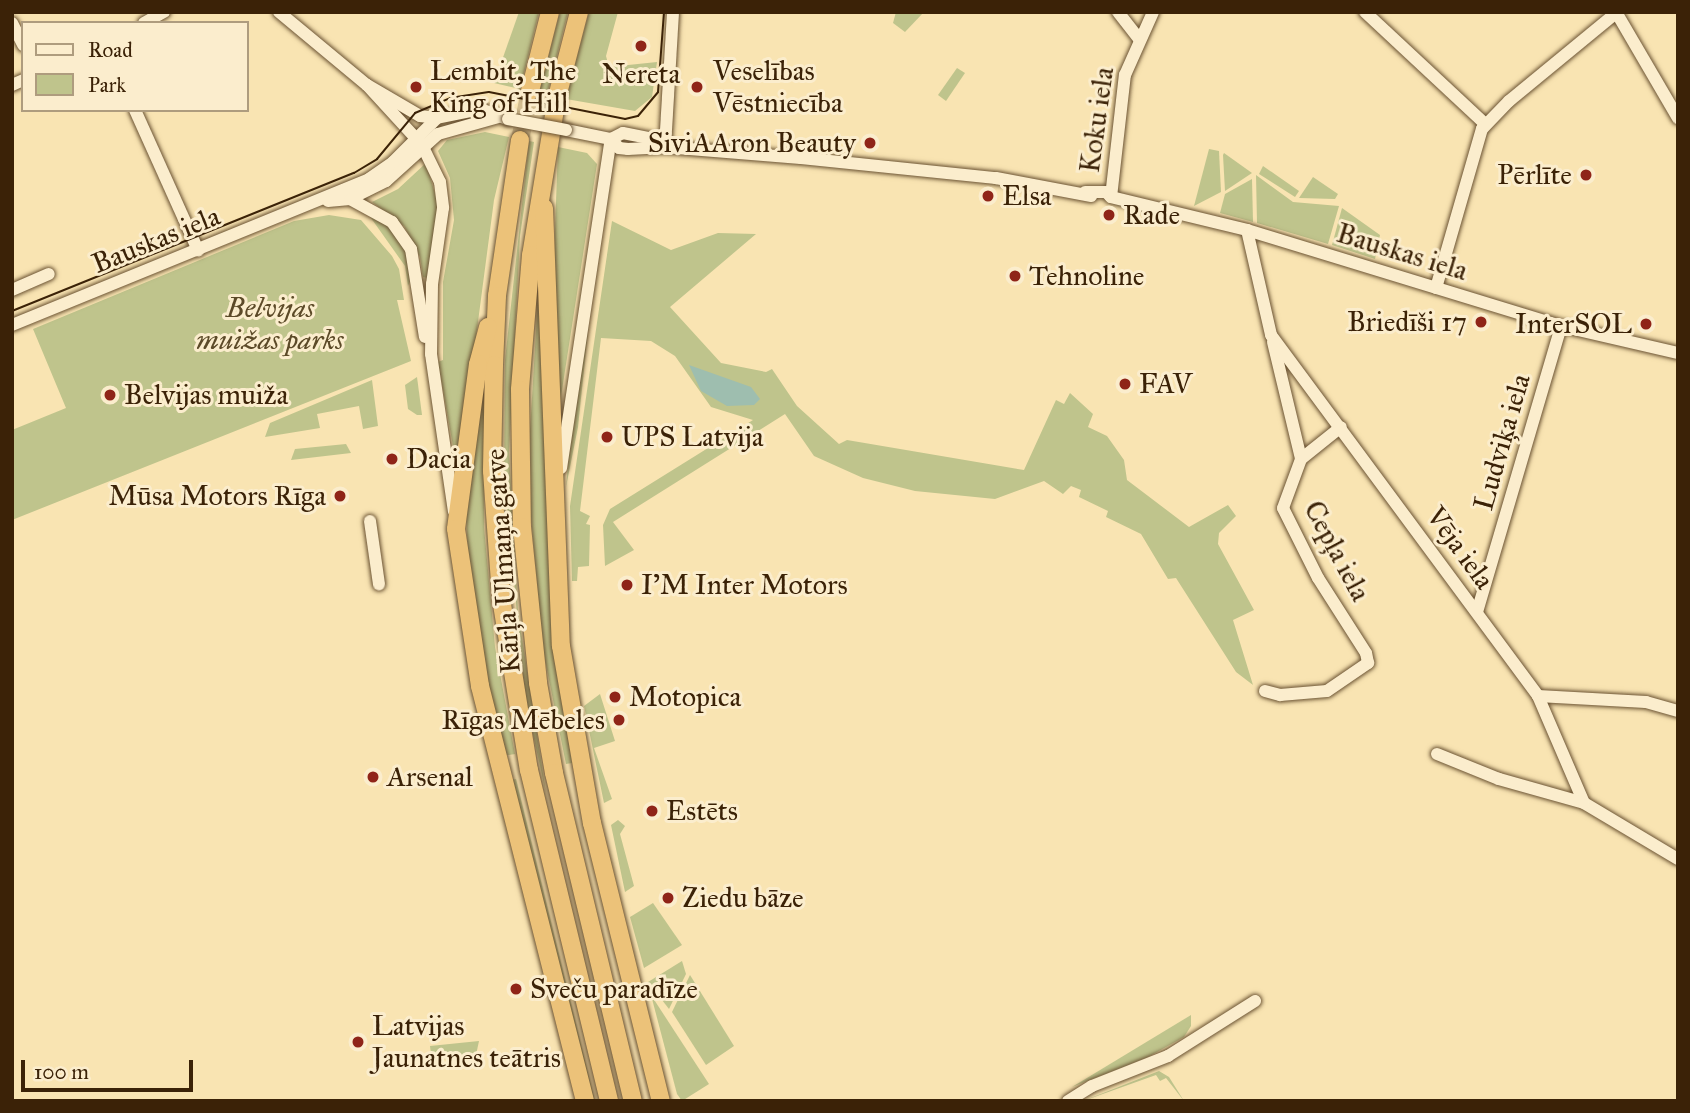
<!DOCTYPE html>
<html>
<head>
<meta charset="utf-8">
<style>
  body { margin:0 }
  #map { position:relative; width:1690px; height:1113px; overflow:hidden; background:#f9e4b2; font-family:"IM FELL Great Primer",serif }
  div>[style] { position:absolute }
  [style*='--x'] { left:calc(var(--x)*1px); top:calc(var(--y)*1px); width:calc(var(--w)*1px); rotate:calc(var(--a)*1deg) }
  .green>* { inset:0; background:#bfc48c }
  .water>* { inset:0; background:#9ebeaf }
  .highway-tunnel>* { height:18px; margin-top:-9px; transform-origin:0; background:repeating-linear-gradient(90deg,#d3bd90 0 18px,transparent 0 27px) }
  .roads { filter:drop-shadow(0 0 2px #6a5232) drop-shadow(0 0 2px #6a5232) }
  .minor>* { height:12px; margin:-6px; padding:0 6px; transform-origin:6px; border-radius:6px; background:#fbedcd }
  .highway>* { height:18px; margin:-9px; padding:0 9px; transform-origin:9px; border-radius:9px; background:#ecc279 }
  .tram>* { height:2px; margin:-1px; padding:0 1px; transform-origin:1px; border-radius:1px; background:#3b2207 }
  .bridges { filter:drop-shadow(0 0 2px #6a5232) drop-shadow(0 0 2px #6a5232) }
  .minor-bridge>* { height:12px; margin:-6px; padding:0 6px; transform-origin:6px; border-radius:6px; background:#fbedcd }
  .dots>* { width:19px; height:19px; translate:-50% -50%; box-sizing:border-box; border:4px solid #fbedcd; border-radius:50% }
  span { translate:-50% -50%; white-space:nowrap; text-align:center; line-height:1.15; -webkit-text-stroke:6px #fbedcd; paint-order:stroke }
  .poi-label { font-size:28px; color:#3b2207 }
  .left { translate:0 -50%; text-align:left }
  .right { translate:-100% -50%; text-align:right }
  .street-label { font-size:28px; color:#3b2207 }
  .park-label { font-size:28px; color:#5c4a28; font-style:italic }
  .frame { position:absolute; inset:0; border:14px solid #3b2207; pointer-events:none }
  .legend { position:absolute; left:21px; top:21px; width:228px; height:91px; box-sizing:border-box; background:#fbedcd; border:2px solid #ae9c7e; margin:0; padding:9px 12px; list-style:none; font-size:21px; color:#3b2207 }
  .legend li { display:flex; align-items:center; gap:14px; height:35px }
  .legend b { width:35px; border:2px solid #ae9c7e }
  .scale { position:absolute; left:21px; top:1060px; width:172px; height:32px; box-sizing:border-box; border:4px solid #3b2207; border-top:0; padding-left:9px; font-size:21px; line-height:24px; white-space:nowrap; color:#3b2207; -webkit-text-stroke:5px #fbedcd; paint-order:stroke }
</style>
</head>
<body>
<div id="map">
  <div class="green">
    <div style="clip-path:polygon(519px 12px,539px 12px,520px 89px,494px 83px)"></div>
    <div style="clip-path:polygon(560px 12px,568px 12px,547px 95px,539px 93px)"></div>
    <div style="clip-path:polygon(589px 12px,618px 12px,606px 56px,609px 67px,657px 62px,652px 97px,635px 111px,566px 99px)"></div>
    <div style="clip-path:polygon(896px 12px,924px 12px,905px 32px,893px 23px)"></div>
    <div style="clip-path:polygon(957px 68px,965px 73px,946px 101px,938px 95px)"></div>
    <div style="clip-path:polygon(485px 132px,509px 137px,494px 200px,458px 474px,438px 362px,443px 360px,443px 282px,454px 220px,450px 178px,438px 151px,447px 140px)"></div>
    <div style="clip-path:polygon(529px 141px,534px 142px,520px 236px,509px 452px,518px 612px,546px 793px,525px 698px,504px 476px,505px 360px)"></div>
    <div style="clip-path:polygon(558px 147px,587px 153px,597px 164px,558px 416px,553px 285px)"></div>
    <div style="clip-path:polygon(1209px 149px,1219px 151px,1221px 192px,1194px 206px)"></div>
    <div style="clip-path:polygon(1224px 153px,1252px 173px,1225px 191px,1223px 155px)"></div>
    <div style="clip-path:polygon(426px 163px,438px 204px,428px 278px,423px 277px,420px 257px,404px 226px,372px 202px,398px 189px)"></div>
    <div style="clip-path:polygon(1263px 166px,1299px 191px,1295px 197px,1259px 174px)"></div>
    <div style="clip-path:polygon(1256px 175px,1293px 202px,1339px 206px,1328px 244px,1257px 223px)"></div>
    <div style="clip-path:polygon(1313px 177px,1338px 194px,1335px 199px,1299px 198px)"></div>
    <div style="clip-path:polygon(1252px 179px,1253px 222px,1220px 213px,1225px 194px)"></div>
    <div style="clip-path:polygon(1342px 208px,1380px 235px,1375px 259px,1332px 245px)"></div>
    <div style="clip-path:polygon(366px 211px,388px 223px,405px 246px,411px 279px,408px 286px,405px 266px)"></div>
    <div style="clip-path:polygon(329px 215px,361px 220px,392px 256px,399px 269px,404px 300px,397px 300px,411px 361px,12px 520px,12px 430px,66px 408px,33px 329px,294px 221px)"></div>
    <div style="clip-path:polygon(612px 221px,671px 250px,718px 233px,756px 234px,670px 307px,721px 363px,766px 372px,772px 369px,797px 406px,839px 444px,847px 440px,1024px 470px,1056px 400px,1064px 404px,1070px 393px,1093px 414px,1088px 427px,1107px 436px,1124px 460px,1127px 480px,1189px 527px,1228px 505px,1236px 516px,1219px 533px,1218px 544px,1254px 610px,1233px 620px,1253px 685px,1236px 672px,1176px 578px,1168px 579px,1141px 534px,1106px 517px,1108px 511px,1079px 497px,1081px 490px,1071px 486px,1063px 494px,1044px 481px,995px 499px,915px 491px,863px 478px,814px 456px,785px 414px,613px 522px,634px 550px,605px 566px,603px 525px,610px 509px,753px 420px,711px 407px,675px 356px,651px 341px,601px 338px,580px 511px,590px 516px,586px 524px,590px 525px,589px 566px,578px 567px,577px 581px,572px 581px,570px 506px)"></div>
    <div style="clip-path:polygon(540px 264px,561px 693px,572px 763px,566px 764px,543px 650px,531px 517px,530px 431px)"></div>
    <div style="clip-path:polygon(589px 322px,578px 427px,566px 487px,571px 429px)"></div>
    <div style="clip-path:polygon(484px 368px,484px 527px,495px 647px,515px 754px,509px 755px,505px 755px,491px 699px,468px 555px,466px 514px)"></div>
    <div style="clip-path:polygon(417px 377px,422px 415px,417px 415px,408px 409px,405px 385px)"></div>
    <div style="clip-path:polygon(372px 380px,378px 426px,363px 429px,359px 406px,317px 414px,320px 428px,265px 437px,270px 423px)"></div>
    <div style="clip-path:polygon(346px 444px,351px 453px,291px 460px,295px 449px)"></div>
    <div style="clip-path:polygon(600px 694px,615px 741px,594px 748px,612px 799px,604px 803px,584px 706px)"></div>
    <div style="clip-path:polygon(516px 779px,595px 1101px,592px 1101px,511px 780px)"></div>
    <div style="clip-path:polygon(618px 820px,625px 826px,620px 834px,634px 886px,625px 892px,611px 825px)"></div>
    <div style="clip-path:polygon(653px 903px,682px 945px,644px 968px,630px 917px)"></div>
    <div style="clip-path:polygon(682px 961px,686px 974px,669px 1009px,648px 982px)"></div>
    <div style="clip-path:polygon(690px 975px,734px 1046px,706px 1065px,672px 1012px)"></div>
    <div style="clip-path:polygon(651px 995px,709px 1084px,682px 1101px,677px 1094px)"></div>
    <div style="clip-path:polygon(1191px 1015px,1191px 1026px,1184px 1037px,1148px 1057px,1072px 1087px)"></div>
    <div style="clip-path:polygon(479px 1041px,476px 1055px,432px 1061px,430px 1046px)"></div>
    <div style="clip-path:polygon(1159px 1071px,1169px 1077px,1184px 1101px,1166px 1078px,1160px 1081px,1156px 1075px,1083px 1101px)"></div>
  </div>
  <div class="water">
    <div style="clip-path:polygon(689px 365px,751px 387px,760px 399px,754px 405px,727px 406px,701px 391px)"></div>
  </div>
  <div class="highway-tunnel">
    <div style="--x:520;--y:140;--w:50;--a:-78.5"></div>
  </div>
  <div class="roads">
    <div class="minor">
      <div style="--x:279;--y:12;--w:114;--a:39.7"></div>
      <div style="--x:367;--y:85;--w:61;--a:30.3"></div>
      <div style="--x:420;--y:116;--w:17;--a:7"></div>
      <div style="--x:1118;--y:12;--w:34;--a:52"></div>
      <div style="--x:1365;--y:12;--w:164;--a:43"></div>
      <div style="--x:1616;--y:12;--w:123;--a:59.7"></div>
      <div style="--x:12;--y:23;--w:25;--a:63"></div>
      <div style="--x:144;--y:23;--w:23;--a:-29"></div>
      <div style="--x:12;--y:85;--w:12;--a:-24"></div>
      <div style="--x:367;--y:85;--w:81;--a:47.5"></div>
      <div style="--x:422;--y:145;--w:41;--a:64.1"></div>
      <div style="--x:440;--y:182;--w:26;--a:83"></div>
      <div style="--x:443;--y:208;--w:77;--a:98.2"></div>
      <div style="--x:432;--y:284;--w:70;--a:90.8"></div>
      <div style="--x:431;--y:354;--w:159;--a:81.7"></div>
      <div style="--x:135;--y:110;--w:154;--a:65.8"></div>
      <div style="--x:566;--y:130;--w:46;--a:11.3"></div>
      <div style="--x:611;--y:139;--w:12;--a:48"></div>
      <div style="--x:619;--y:148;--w:9;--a:6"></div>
      <div style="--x:628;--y:149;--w:37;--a:-3"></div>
      <div style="--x:665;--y:147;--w:136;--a:4.6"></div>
      <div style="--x:801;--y:158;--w:196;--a:5.9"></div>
      <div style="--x:996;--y:178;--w:97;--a:10.7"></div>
      <div style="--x:611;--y:139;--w:13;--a:-27"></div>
      <div style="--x:623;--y:133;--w:33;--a:11"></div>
      <div style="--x:655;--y:139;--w:13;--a:39"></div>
      <div style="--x:665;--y:147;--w:135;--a:-86.6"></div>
      <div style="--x:1085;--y:192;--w:21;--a:0"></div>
      <div style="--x:1106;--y:192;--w:7;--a:45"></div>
      <div style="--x:1111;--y:197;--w:140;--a:13.6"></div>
      <div style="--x:1247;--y:230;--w:328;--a:17"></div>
      <div style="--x:1561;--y:326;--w:120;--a:13"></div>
      <div style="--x:1111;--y:197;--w:123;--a:-83.5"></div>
      <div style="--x:1125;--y:75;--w:69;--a:-66"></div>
      <div style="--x:350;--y:199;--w:48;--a:28.7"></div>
      <div style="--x:392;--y:222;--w:33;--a:55"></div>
      <div style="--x:411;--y:249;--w:89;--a:81"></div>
      <div style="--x:328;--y:201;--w:22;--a:-5"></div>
      <div style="--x:350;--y:199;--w:40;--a:-26.6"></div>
      <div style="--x:386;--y:181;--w:70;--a:-42.1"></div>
      <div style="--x:438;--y:134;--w:62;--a:-15.8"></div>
      <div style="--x:1247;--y:230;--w:108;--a:77.1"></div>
      <div style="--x:1271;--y:335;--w:449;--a:53.5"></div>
      <div style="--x:1538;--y:696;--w:116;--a:66.7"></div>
      <div style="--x:1584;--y:803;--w:109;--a:30.8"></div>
      <div style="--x:1436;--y:288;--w:166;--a:-73.9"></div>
      <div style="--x:1482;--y:129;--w:39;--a:-46"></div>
      <div style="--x:1509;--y:101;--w:139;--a:-39.4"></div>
      <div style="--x:12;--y:290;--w:40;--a:-23.4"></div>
      <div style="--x:12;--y:325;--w:386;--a:-22.2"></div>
      <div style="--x:369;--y:179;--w:29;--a:-35"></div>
      <div style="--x:393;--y:162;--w:62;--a:-45"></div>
      <div style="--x:437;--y:118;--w:44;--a:-11.8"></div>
      <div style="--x:480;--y:109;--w:30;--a:20"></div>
      <div style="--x:1273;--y:342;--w:120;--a:76.5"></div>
      <div style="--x:561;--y:468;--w:333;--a:-81.4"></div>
      <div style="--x:370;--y:521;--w:64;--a:81.9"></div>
      <div style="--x:1477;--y:612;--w:298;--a:-73.6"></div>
      <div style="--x:1265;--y:691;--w:16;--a:15"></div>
      <div style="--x:1280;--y:695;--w:47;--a:-4.9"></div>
      <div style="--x:1327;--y:691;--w:50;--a:-34.3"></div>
      <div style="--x:1368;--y:663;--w:10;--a:-101"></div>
      <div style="--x:1366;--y:653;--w:89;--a:-122.6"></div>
      <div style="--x:1318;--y:578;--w:78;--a:-116.6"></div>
      <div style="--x:1283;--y:508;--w:52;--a:-69.8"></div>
      <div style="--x:1301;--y:459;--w:51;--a:-38.7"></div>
      <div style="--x:1538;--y:696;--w:108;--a:3.2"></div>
      <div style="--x:1646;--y:702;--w:33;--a:16"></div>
      <div style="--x:1437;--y:754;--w:67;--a:22"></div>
      <div style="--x:1499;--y:779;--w:88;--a:15.8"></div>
      <div style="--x:1068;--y:1101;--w:28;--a:-32"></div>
      <div style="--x:1092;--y:1086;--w:82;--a:-21.5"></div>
      <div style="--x:1168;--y:1056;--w:103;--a:-32.3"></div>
    </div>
    <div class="highway">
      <div style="--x:579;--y:12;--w:88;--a:104.5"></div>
      <div style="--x:557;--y:97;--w:160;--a:99.3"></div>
      <div style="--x:531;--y:255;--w:135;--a:94.7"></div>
      <div style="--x:520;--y:390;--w:137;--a:89.2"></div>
      <div style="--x:522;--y:527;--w:157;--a:84.1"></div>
      <div style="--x:538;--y:683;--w:91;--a:79.9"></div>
      <div style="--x:554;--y:773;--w:337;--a:76.5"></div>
      <div style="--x:530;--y:91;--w:81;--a:-75.8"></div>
      <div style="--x:520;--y:140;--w:158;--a:98.4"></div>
      <div style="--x:497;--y:296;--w:69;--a:92.5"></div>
      <div style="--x:494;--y:365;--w:106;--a:91.1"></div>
      <div style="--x:492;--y:471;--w:127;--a:85.9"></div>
      <div style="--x:501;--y:598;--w:174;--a:80.8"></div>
      <div style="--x:529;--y:770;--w:341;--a:76.4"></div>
      <div style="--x:544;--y:208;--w:438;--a:87.8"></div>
      <div style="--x:561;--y:646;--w:180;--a:80.1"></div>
      <div style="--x:592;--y:823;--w:286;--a:76.1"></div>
      <div style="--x:488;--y:327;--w:38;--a:105"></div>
      <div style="--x:478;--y:364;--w:166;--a:97.6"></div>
      <div style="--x:456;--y:529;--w:159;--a:81.3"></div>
      <div style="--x:480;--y:686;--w:428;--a:75.8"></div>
    </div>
  </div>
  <div class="tram">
    <div style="--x:12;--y:311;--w:369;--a:-22"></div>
    <div style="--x:354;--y:173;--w:27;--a:-31"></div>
    <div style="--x:377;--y:159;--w:60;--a:-50.4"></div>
    <div style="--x:415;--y:113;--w:38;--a:-23"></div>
    <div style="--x:450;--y:98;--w:39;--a:-9"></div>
    <div style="--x:489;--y:92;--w:139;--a:11.2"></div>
    <div style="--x:625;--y:119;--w:13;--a:-13"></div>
    <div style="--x:638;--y:116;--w:31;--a:-50"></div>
    <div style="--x:658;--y:92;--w:80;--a:-85.7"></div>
  </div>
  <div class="bridges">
    <div class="minor-bridge">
      <div style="--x:508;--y:119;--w:59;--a:10.7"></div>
    </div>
  </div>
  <div class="dots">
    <div style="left:641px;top:46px;background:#8f2418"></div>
    <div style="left:416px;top:87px;background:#8f2418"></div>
    <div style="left:697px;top:87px;background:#8f2418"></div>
    <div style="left:870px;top:143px;background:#8f2418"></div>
    <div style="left:1586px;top:175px;background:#8f2418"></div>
    <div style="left:988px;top:196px;background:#8f2418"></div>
    <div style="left:1109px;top:215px;background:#8f2418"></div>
    <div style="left:1015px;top:276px;background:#8f2418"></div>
    <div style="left:1481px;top:322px;background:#8f2418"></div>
    <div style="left:1646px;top:324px;background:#8f2418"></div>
    <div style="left:1125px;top:384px;background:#8f2418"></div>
    <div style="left:110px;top:395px;background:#8f2418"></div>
    <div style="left:607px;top:437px;background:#8f2418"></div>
    <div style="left:392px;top:459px;background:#8f2418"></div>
    <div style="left:340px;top:496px;background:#8f2418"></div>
    <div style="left:627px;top:585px;background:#8f2418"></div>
    <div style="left:615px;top:697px;background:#8f2418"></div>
    <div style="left:619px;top:720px;background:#8f2418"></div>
    <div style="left:373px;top:777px;background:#8f2418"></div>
    <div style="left:652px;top:811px;background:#8f2418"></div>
    <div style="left:668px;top:898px;background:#8f2418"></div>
    <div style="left:516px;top:989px;background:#8f2418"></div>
    <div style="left:358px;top:1042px;background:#8f2418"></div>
  </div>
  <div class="poi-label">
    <span class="left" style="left:430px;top:87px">Lembit, The<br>King of Hill</span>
    <span class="left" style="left:713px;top:87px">Veselības<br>Vēstniecība</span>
    <span style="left:641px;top:74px">Nereta</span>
    <span class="right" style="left:856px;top:143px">SiviAAron Beauty</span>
    <span class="right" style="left:1572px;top:175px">Pērlīte</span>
    <span class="left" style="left:1002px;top:196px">Elsa</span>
    <span class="left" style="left:1123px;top:215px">Rade</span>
    <span class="left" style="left:1029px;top:276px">Tehnoline</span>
    <span class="right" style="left:1467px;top:322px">Briedīši 17</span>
    <span class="right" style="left:1632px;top:324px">InterSOL</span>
    <span class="left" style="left:1139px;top:384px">FAV</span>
    <span class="left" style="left:124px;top:395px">Belvijas muiža</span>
    <span class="left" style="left:621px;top:437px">UPS Latvija</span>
    <span class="left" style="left:406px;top:459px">Dacia</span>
    <span class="right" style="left:326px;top:496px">Mūsa Motors Rīga</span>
    <span class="left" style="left:641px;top:585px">I'M Inter Motors</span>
    <span class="left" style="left:629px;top:697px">Motopica</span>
    <span class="right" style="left:605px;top:720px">Rīgas Mēbeles</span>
    <span class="left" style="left:387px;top:777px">Arsenal</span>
    <span class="left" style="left:666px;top:811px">Estēts</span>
    <span class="left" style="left:682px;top:898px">Ziedu bāze</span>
    <span class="left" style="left:530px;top:989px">Sveču paradīze</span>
    <span class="left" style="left:372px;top:1042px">Latvijas<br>Jaunatnes teātris</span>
  </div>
  <div class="street-label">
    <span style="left:1097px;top:120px;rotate:-82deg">Koku iela</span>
    <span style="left:156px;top:240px;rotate:-22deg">Bauskas iela</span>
    <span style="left:1402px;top:252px;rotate:17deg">Bauskas iela</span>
    <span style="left:1502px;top:442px;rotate:-74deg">Ludviķa iela</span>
    <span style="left:1460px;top:548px;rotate:54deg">Vēja iela</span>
    <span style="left:1337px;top:551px;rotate:62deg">Cepļa iela</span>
    <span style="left:503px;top:561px;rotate:-94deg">Kārļa Ulmaņa gatve</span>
  </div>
  <div class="park-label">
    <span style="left:270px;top:324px">Belvijas<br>muižas parks</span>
  </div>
  <div class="frame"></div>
  <ul class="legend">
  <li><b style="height:9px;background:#fbedcd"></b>Road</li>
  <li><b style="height:19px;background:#bfc48c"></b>Park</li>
  </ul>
  <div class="scale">100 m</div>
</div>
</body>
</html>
